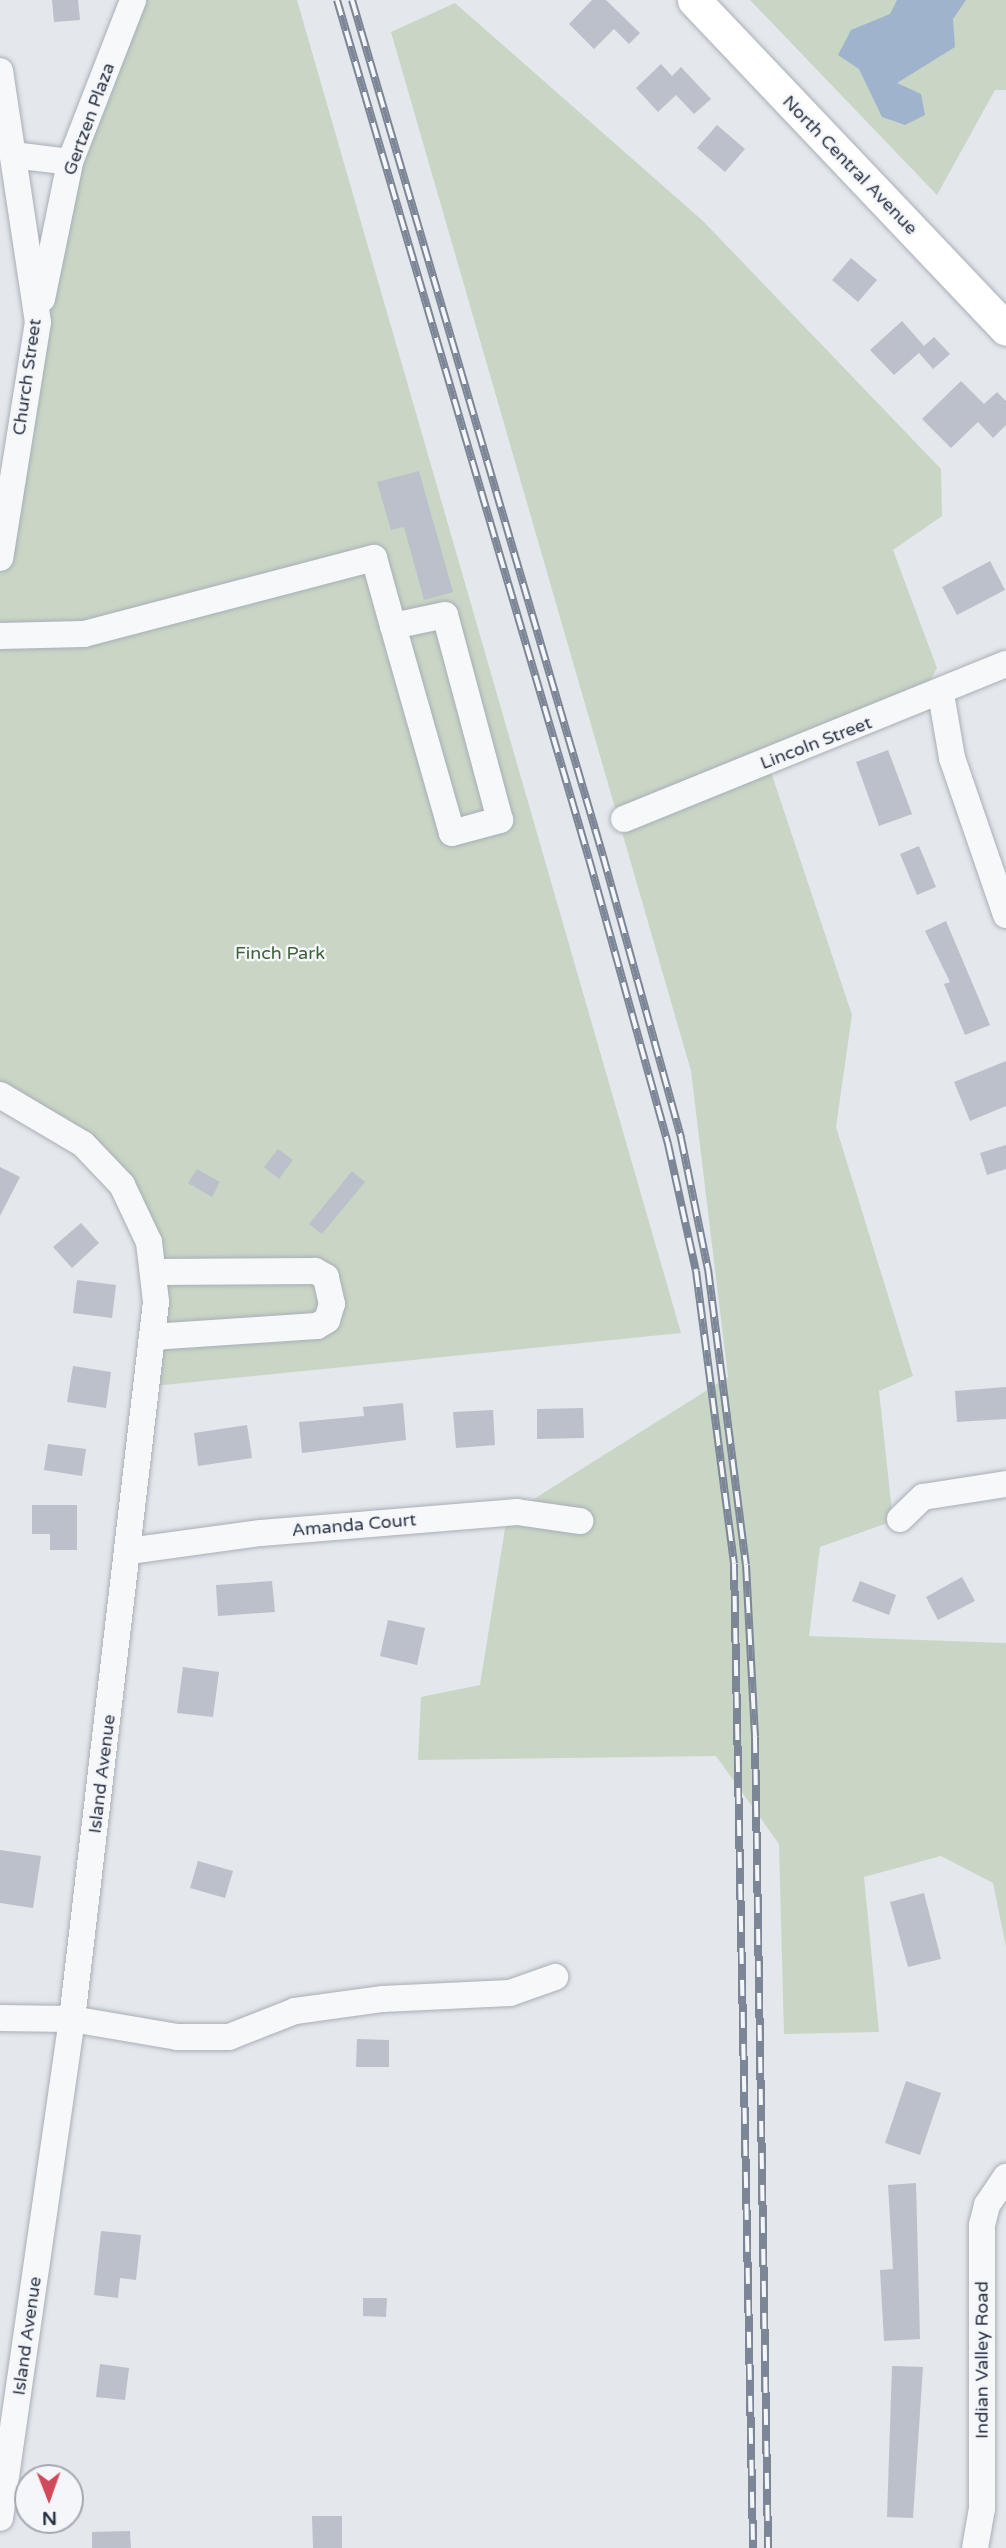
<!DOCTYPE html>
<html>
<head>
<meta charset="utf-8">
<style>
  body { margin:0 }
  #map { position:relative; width:1006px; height:2548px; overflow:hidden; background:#e4e7ec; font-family:"Varela Round",sans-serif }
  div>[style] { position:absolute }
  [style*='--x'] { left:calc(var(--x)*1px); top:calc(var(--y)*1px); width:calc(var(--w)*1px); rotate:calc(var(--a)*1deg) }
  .green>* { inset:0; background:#c9d6c5 }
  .water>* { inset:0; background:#9fb4cc }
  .building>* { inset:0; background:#bbc0ca }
  .roads { filter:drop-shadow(0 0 2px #a9aeb7) drop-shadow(0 0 2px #a9aeb7) }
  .minor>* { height:26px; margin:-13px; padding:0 13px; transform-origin:13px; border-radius:13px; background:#f7f8fa }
  .major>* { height:33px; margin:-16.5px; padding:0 16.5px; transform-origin:16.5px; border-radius:16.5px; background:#fff }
  .rail>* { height:8px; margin-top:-4px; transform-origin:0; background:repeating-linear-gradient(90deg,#f4f6f9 0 16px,#7d8696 0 32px); box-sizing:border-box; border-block:2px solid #7d8696 }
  span { translate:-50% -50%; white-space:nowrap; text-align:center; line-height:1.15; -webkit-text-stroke:5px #f4f6f9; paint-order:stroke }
  .street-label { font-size:18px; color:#2b3445 }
  .park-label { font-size:18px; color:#3f6138 }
  .north { position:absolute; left:14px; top:2464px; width:70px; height:70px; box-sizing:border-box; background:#f4f6f9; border:2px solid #a4a8b1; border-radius:50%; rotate:179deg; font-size:19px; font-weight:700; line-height:28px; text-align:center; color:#2b3445 }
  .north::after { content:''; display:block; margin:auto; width:24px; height:32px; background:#d1495b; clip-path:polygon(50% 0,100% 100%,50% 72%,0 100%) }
</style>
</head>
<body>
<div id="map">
  <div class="green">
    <div style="clip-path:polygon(126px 0,297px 0,681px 1333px,154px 1386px,158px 1294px,108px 1173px,0 1102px,0 562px,72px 156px)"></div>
    <div style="clip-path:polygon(750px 0,1006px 0,1006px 90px,995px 90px,937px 195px)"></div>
    <div style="clip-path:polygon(455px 3px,703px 221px,941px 469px,942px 516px,893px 550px,937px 668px,914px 709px,770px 769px,852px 1015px,836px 1127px,913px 1376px,879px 1391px,893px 1521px,820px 1547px,809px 1636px,1006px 1643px,1006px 1947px,993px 1883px,941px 1856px,864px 1877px,879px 2032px,784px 2034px,779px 1844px,716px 1756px,418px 1760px,421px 1697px,480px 1685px,507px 1516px,728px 1377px,691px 1071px,391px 32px)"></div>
  </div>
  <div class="water">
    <div style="clip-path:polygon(897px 0,966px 0,953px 19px,955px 47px,897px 83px,921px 94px,925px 115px,905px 125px,882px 117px,859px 69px,838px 55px,851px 30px,890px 14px)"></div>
  </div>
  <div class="building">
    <div style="clip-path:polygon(52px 0,78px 0,80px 20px,54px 22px)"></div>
    <div style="clip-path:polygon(592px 0,606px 0,640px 33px,629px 44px,614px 29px,594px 49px,569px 24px)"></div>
    <div style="clip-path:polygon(661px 64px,672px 76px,681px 67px,711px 99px,694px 114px,676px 95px,658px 112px,636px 88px)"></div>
    <div style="clip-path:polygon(717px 125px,745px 149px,725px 172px,697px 148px)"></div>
    <div style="clip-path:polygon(851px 258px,877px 280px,858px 302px,832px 280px)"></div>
    <div style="clip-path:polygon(902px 321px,924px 346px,934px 337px,950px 354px,933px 369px,919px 353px,894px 375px,870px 350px)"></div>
    <div style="clip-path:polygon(961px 381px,984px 404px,997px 392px,1006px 401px,1006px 425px,993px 438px,978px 422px,951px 448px,922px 419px)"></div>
    <div style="clip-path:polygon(419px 471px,453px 592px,424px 600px,404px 527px,391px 530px,377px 482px)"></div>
    <div style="clip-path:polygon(990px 561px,1005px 590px,957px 615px,942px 587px)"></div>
    <div style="clip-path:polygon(888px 750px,912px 814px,879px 826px,856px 762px)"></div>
    <div style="clip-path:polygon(919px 846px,936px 887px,917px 895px,900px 854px)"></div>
    <div style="clip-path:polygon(946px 921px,990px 1025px,965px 1035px,944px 984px,950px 982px,925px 931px)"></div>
    <div style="clip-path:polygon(1006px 1061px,1006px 1106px,970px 1121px,954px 1082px)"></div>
    <div style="clip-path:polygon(1006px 1145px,1006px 1169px,987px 1175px,980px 1153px)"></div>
    <div style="clip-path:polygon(278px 1149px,293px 1160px,279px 1179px,264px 1167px)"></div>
    <div style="clip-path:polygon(0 1167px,20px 1177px,0 1216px)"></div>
    <div style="clip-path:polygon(197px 1169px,220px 1182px,212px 1197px,188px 1183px)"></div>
    <div style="clip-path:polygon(352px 1171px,365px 1182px,322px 1234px,309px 1224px)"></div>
    <div style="clip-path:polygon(81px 1223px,99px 1243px,72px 1268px,53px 1247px)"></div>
    <div style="clip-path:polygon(77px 1280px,116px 1285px,112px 1318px,73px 1313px)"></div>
    <div style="clip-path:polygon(73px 1366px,111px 1372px,106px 1408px,67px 1402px)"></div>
    <div style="clip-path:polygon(1006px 1387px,1006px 1419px,957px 1422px,955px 1391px)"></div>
    <div style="clip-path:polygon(403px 1403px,406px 1440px,302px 1453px,299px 1422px,364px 1416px,363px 1407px)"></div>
    <div style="clip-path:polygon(583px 1408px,584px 1438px,537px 1439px,537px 1409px)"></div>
    <div style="clip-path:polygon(493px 1410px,495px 1445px,456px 1448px,453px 1412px)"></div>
    <div style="clip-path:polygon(247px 1425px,252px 1458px,198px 1466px,194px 1433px)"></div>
    <div style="clip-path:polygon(48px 1444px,86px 1449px,82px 1476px,44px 1470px)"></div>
    <div style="clip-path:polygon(32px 1505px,77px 1505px,77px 1550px,50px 1550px,50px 1534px,32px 1534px)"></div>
    <div style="clip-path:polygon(962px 1577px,975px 1601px,938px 1620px,926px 1597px)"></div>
    <div style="clip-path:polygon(272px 1581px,275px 1612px,218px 1616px,216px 1585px)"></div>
    <div style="clip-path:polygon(860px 1581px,896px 1595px,889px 1615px,852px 1601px)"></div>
    <div style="clip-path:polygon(388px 1620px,425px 1628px,417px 1665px,380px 1656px)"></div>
    <div style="clip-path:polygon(183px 1667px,219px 1672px,213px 1717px,177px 1713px)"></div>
    <div style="clip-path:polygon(0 1850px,41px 1856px,33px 1908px,0 1903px)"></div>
    <div style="clip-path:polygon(198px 1861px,233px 1871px,225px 1898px,190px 1888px)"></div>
    <div style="clip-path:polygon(924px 1893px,941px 1959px,908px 1967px,890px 1902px)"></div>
    <div style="clip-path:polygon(357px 2039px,389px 2040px,389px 2067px,356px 2067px)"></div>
    <div style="clip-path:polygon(906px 2081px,941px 2093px,920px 2155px,885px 2143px)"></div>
    <div style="clip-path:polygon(916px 2183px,920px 2339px,884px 2341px,880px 2270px,893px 2269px,888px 2185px)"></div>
    <div style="clip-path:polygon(101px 2231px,141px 2235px,136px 2280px,120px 2278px,118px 2298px,94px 2295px)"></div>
    <div style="clip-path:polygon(363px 2298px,387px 2298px,386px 2317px,363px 2316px)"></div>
    <div style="clip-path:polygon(100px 2364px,129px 2368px,125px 2400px,96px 2397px)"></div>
    <div style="clip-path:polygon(892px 2366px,923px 2367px,913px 2518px,887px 2517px)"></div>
    <div style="clip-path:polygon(312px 2516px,342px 2516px,342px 2548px,313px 2548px)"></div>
    <div style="clip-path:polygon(130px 2531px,131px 2548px,92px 2548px,92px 2532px)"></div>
  </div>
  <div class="roads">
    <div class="minor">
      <div style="--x:0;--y:71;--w:254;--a:81.4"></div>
      <div style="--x:38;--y:322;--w:239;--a:99.1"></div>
      <div style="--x:13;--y:155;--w:57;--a:7"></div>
      <div style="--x:42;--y:299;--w:140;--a:-78.4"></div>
      <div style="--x:70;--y:162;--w:174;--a:-68.7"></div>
      <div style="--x:0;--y:636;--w:84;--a:-1.4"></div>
      <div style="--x:84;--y:634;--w:300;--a:-14.7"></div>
      <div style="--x:374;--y:558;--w:71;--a:74.4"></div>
      <div style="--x:393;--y:626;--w:215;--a:74.1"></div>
      <div style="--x:452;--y:833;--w:50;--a:-15.2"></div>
      <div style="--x:500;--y:820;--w:212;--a:-105"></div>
      <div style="--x:445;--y:615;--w:53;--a:168.1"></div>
      <div style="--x:941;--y:694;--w:65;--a:80.2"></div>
      <div style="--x:952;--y:758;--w:166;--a:71"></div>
      <div style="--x:624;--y:819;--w:412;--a:-22.1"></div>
      <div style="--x:0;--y:1095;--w:96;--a:30.6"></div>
      <div style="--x:83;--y:1144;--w:57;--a:46.4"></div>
      <div style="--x:122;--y:1185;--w:63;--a:64.7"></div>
      <div style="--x:149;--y:1242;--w:60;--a:83.3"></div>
      <div style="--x:156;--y:1302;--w:722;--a:96.68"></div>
      <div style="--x:72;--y:2019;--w:504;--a:98.21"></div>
      <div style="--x:152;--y:1337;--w:165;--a:-3.8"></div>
      <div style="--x:317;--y:1326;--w:12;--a:-31"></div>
      <div style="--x:327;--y:1320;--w:17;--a:-73"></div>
      <div style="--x:332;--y:1304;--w:28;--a:-103"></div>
      <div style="--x:326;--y:1277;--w:13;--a:-151"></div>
      <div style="--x:315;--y:1271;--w:161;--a:179.6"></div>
      <div style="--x:900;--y:1519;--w:32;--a:-44"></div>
      <div style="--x:923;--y:1497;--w:84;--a:-8.9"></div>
      <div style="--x:129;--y:1551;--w:133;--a:-7.8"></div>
      <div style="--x:261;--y:1533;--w:257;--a:-4.7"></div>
      <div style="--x:517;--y:1512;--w:64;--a:8.1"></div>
      <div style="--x:0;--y:2018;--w:72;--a:0.8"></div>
      <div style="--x:72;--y:2019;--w:107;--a:9.7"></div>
      <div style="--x:177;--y:2037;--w:52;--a:0"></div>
      <div style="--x:229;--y:2037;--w:71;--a:-21.5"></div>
      <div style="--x:295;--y:2011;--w:89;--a:-7.8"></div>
      <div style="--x:383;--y:1999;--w:127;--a:-2.7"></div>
      <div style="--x:510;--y:1993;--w:48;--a:-19.6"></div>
      <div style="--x:975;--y:2548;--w:40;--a:-80"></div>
      <div style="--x:982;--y:2509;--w:284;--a:-90"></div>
      <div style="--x:982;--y:2225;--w:21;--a:-76"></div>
      <div style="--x:987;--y:2205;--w:34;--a:-56"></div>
    </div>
    <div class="major">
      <div style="--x:694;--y:0;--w:453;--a:46.5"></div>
    </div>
  </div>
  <div class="rail">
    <div style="--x:337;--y:0;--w:895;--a:73.65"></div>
    <div style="--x:589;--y:859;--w:296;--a:74.5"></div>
    <div style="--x:668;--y:1144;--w:130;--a:77.6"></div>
    <div style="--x:696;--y:1271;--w:295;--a:82.6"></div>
    <div style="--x:734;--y:1564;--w:984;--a:88.89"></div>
    <div style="--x:352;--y:0;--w:892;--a:73.66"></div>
    <div style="--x:603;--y:856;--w:293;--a:74.5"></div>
    <div style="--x:681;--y:1138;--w:134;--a:78.4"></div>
    <div style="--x:708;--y:1269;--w:298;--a:82.7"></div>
    <div style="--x:746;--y:1565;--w:172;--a:87"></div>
    <div style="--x:755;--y:1737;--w:811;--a:89.08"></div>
  </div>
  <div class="street-label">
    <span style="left:89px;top:119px;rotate:-70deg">Gertzen Plaza</span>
    <span style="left:850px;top:165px;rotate:46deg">North Central Avenue</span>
    <span style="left:27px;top:377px;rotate:-82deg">Church Street</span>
    <span style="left:816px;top:743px;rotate:-21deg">Lincoln Street</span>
    <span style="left:354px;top:1525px;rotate:-5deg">Amanda Court</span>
    <span style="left:102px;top:1774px;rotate:-83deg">Island Avenue</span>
    <span style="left:27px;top:2336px;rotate:-82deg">Island Avenue</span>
    <span style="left:982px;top:2360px;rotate:-90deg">Indian Valley Road</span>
  </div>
  <div class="park-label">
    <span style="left:280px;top:953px">Finch Park</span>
  </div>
  <div class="north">N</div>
</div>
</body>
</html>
